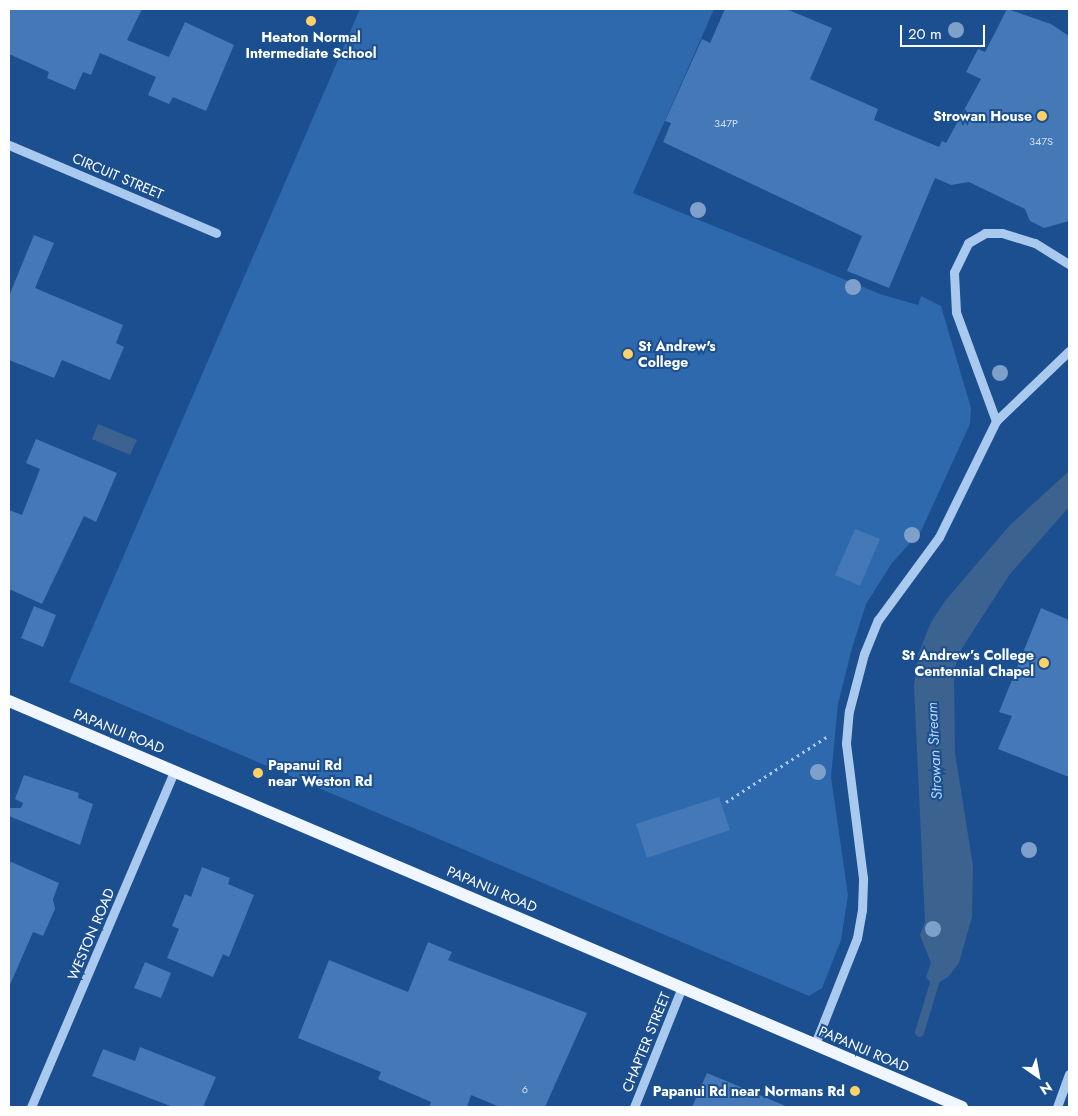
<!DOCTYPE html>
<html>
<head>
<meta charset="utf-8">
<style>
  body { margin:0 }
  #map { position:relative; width:1078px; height:1116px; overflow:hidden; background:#1b4f8f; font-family:Jost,sans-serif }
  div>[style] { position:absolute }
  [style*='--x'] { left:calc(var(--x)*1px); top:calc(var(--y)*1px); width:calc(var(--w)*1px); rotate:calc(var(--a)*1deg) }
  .green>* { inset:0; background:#2e69ad }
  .water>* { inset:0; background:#3c6290 }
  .stream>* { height:9px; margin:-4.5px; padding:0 4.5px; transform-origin:4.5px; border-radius:4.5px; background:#3c6290 }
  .building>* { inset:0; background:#4478b7 }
  .path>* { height:3px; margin-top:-1.5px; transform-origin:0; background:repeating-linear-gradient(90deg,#a9c9ee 0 2.5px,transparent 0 6.5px) }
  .minor>* { height:9px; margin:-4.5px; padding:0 4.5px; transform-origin:4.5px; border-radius:4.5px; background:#a9c9ee }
  .major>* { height:12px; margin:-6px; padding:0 6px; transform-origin:6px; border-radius:6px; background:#f0f6ff }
  .trees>* { width:16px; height:16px; margin:-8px; border-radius:50%; background:#7ea0ca }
  .dots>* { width:14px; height:14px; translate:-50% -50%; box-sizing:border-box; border:2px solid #1b4f8f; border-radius:50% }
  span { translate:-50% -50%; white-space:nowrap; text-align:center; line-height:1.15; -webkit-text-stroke:4px #1b4f8f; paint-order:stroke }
  .number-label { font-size:11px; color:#d0dded }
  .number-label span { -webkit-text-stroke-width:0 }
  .poi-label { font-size:14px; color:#fff; font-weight:700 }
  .right { translate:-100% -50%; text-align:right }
  .left { translate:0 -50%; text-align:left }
  .street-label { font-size:14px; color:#fff }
  .water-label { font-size:15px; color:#b5d3f5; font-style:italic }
  .frame { position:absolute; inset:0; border:10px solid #fff; pointer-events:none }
  .north { position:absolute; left:1013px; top:1051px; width:50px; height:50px; -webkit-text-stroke:4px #1b4f8f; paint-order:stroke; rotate:147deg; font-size:14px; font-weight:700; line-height:20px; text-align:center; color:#fff }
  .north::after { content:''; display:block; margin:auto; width:18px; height:22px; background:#fff; clip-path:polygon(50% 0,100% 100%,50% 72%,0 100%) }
  .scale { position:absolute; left:900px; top:25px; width:85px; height:22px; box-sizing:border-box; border:2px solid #fff; border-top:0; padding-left:6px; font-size:15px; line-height:18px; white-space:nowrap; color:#fff; -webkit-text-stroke:4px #1b4f8f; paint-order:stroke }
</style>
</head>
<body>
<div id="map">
  <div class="green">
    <div style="clip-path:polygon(360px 9px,714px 9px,633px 193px,880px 294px,918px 305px,921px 296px,941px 306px,971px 408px,970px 424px,921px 531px,892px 563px,866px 604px,852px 648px,838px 704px,831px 777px,848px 895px,841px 940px,822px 988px,809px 996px,69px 682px)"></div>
  </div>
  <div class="water">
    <div style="clip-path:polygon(98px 424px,137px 440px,130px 455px,92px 439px)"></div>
    <div style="clip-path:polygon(1069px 471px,1069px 507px,1010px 574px,962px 648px,954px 670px,955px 753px,973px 866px,972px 917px,959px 963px,948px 977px,933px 986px,926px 977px,931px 963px,920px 935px,925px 922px,914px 686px,918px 655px,931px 622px,945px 601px,1010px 525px)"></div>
  </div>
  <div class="stream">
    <div style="--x:919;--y:1032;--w:59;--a:-73.1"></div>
  </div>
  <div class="building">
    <div style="clip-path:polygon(9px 9px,142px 9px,127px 40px,169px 57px,185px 22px,234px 45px,206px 111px,173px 97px,169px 104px,148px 95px,156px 77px,100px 53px,91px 75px,83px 72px,75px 90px,47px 78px,49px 72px,9px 54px)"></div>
    <div style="clip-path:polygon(725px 9px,786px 9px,832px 28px,810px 79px,878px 109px,874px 120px,939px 147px,942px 141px,946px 143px,981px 79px,966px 72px,978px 49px,985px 52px,1007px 9px,1051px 24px,1069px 36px,1069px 221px,1044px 228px,1030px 221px,1025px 209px,969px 182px,951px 185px,935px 178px,889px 288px,847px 271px,862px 236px,663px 142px,671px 123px,665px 121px,702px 39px,710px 43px)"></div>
    <div style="clip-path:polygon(34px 235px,54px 243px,35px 288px,123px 325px,116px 343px,124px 347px,110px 380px,62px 360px,54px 378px,9px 360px,9px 296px)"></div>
    <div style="clip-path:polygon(36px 439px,117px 473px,96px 522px,84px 516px,42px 604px,9px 589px,9px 510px,22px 515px,40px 469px,26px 463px)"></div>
    <div style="clip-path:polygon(855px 529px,880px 539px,860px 586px,835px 575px)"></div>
    <div style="clip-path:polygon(34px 606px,56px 615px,43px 647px,21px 638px)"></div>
    <div style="clip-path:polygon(1041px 608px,1069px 620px,1069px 777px,998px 749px,1012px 716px,999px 712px)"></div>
    <div style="clip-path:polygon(24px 775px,79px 793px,78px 798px,93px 804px,80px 845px,9px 816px,9px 808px,21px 808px,23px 803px,15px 799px)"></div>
    <div style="clip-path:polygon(719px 797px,730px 830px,647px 858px,636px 824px)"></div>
    <div style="clip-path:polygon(9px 861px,59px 883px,53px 899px,55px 909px,43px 936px,33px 932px,9px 987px)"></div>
    <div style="clip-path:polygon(202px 867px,230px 878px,228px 884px,254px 895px,229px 957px,223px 954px,213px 977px,167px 958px,179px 929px,172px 926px,185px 894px,191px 897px)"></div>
    <div style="clip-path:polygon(428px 942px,452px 952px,448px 960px,587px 1013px,545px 1107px,500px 1107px,471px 1095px,467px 1107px,429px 1107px,431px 1102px,378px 1079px,381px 1072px,298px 1038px,329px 960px,408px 992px)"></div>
    <div style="clip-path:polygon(145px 962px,171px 973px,161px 998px,134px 988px)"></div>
    <div style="clip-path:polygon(140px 1047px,216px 1077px,203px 1107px,173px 1107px,92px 1076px,103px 1049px,135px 1061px)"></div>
    <div style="clip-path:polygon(707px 1073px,788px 1107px,692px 1107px)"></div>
  </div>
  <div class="path">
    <div style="--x:726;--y:802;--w:121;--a:-32.9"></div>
  </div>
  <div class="minor">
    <div style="--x:9;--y:145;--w:225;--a:23"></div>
    <div style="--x:996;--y:421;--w:116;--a:-110.2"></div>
    <div style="--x:956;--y:312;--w:40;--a:-92.9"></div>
    <div style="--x:954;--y:272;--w:32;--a:-64"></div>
    <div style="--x:968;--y:243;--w:20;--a:-30"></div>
    <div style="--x:985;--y:233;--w:17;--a:0"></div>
    <div style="--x:1002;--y:233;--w:34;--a:17"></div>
    <div style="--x:1035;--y:243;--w:40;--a:32"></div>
    <div style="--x:815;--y:1044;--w:114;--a:-68.4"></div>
    <div style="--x:857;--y:938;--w:28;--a:-80"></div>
    <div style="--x:862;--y:910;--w:32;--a:-88"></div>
    <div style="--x:863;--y:878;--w:136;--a:-97.2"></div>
    <div style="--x:846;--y:743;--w:32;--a:-85"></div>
    <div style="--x:849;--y:711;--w:59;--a:-75.3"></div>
    <div style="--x:864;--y:654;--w:37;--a:-68"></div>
    <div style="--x:878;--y:620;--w:103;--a:-53.7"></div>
    <div style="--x:939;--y:537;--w:129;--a:-63.8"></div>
    <div style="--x:996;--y:421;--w:101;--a:-43.8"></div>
    <div style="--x:31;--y:1107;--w:366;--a:-66.9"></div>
    <div style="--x:634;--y:1107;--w:129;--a:-68.2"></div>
    <div style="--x:1057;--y:1107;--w:35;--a:-70"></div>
  </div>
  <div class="major">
    <div style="--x:9;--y:701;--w:1036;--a:23.08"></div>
  </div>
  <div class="trees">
    <div style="left:956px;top:30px"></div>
    <div style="left:698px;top:210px"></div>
    <div style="left:853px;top:287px"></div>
    <div style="left:1000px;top:373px"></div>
    <div style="left:912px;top:535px"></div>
    <div style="left:818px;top:772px"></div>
    <div style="left:1029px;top:850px"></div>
    <div style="left:933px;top:929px"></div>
  </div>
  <div class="dots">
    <div style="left:311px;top:21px;background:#ffd166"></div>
    <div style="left:1042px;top:116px;background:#ffd166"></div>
    <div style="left:628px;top:354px;background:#ffd166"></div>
    <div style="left:1044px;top:663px;background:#ffd166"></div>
    <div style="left:258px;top:773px;background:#ffd166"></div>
    <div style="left:855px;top:1091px;background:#ffd166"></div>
  </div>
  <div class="number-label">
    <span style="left:726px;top:123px">347P</span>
    <span style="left:1041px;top:141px">347S</span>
    <span style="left:525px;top:1089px">6</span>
  </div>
  <div class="poi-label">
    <span style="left:311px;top:45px">Heaton Normal<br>Intermediate School</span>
    <span class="right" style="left:1032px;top:116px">Strowan House</span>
    <span class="left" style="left:638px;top:354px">St Andrew's<br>College</span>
    <span class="right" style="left:1034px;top:663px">St Andrew’s College<br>Centennial Chapel</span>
    <span class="left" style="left:268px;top:773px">Papanui Rd<br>near Weston Rd</span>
    <span class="right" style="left:845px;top:1091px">Papanui Rd near Normans Rd</span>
  </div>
  <div class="street-label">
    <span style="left:118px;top:176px;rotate:23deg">CIRCUIT STREET</span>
    <span style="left:119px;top:731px;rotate:22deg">PAPANUI ROAD</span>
    <span style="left:492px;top:889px;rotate:23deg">PAPANUI ROAD</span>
    <span style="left:91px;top:934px;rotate:-67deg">WESTON ROAD</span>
    <span style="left:646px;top:1042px;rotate:-68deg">CHAPTER STREET</span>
    <span style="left:864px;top:1049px;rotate:23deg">PAPANUI ROAD</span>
  </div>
  <div class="water-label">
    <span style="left:935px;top:751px;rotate:-93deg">Strowan Stream</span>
  </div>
  <div class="frame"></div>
  <div class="north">N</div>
  <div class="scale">20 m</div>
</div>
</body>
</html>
